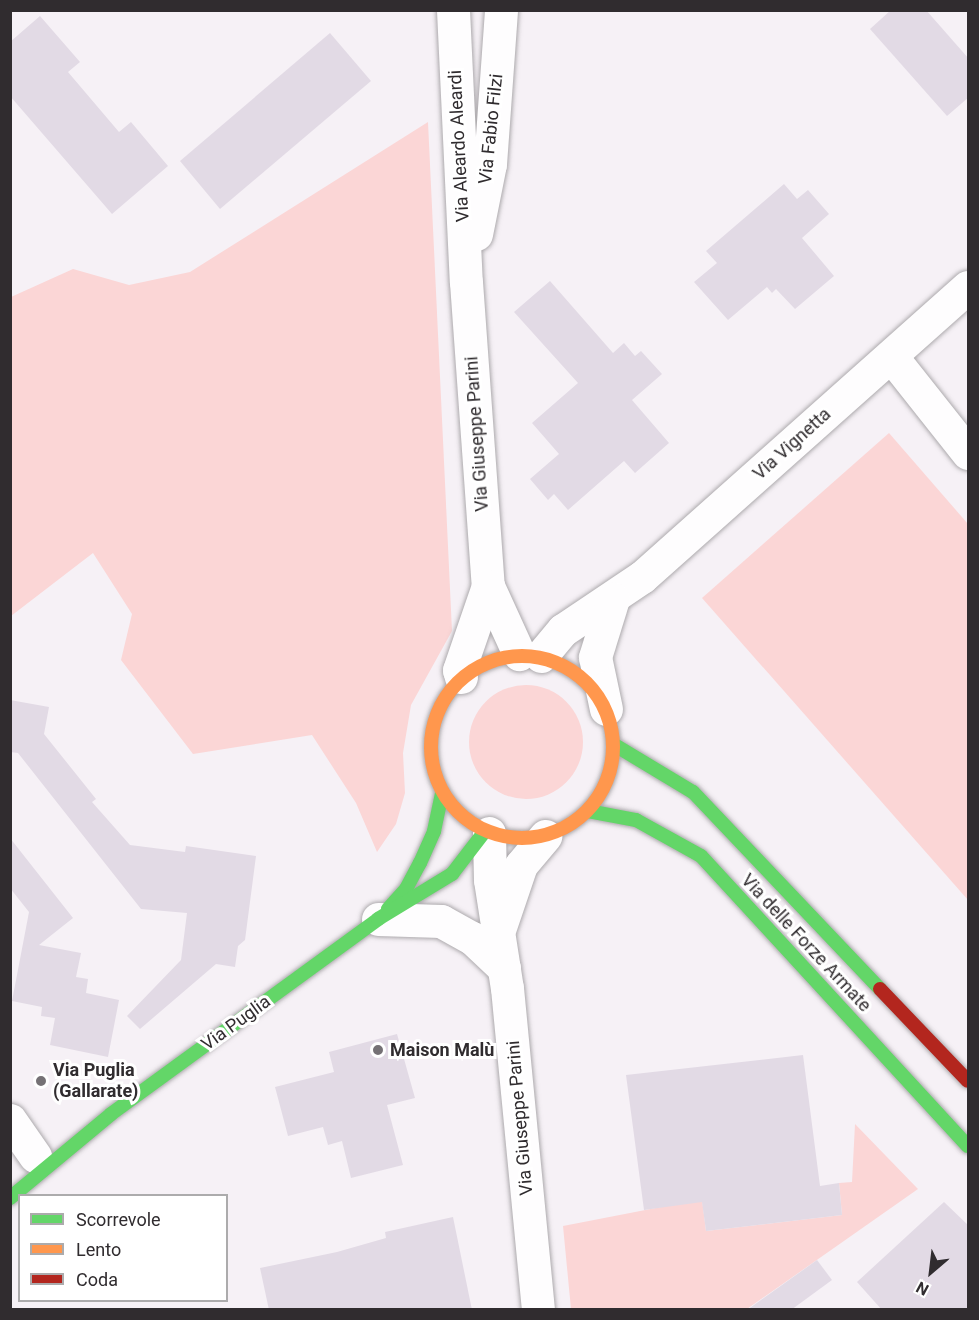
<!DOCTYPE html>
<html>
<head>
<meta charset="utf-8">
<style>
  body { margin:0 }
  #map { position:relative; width:979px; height:1320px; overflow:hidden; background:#f6f1f6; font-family:Roboto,sans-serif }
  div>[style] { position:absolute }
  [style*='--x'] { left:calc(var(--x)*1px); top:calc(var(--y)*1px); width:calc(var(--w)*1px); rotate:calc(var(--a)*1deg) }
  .green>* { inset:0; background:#fbd6d6 }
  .round { border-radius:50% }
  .building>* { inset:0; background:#e2dae5 }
  .roads { filter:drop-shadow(0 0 2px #adaaad) drop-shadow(0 0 2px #adaaad) }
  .street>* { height:33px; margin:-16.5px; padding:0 16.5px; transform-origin:16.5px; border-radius:16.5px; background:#fefdfe }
  .fast>* { height:14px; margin:-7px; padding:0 7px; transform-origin:7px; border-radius:7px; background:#63d668 }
  .slow>* { height:14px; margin:-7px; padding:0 7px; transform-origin:7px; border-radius:7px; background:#ff974d }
  .slow>.ring { margin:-7px; padding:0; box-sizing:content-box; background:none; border:14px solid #ff974d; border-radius:50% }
  .jam>* { height:14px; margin:-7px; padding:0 7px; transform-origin:7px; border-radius:7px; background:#b3261e }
  .dots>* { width:16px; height:16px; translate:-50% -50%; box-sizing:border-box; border:3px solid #fff; border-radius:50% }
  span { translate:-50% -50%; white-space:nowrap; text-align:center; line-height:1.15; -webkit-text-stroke:6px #fff; paint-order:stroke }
  .street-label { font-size:18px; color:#302c2f }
  .poi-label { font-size:18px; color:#302c2f; font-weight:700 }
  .left { translate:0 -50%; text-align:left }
  .frame { position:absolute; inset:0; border:12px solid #302c2f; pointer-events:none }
  .legend { position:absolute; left:18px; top:1194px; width:210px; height:108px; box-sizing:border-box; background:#fff; border:2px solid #acabac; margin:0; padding:8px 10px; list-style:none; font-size:18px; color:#302c2f }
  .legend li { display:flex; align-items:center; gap:12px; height:30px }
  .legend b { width:30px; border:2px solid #acabac }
  .north { position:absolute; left:901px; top:1242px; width:60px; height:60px; -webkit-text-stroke:4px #fff; paint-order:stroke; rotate:208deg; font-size:16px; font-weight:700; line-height:24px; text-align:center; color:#302c2f }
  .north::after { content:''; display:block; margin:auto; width:21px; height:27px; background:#302c2f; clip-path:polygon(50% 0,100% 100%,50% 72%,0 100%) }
</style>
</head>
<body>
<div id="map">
  <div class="green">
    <div style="clip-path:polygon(428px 122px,452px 631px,411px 705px,403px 753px,405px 793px,396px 824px,377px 852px,356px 803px,312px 735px,193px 754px,121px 660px,132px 614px,93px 553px,11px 616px,11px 297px,73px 269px,129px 285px,190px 272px)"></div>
    <div style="clip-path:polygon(889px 433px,968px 524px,968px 900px,702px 598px)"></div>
    <div class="round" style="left:469px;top:685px;width:114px;height:114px"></div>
    <div style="clip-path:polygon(855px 1124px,918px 1189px,747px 1309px,571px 1309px,563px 1226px,702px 1199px,706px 1231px,842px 1215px,839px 1183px,852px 1182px)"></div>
  </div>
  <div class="building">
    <div style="clip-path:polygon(891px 10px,926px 10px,969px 59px,969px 97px,947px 116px,870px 29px)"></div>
    <div style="clip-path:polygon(40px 16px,80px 62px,68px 72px,119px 132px,131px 122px,168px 166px,112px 214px,10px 96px,10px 42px)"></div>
    <div style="clip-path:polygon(330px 33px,371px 81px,220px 209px,180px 161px)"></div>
    <div style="clip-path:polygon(784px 184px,797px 199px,808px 190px,829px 214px,802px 238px,834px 276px,795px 309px,776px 289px,772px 293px,767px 287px,728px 320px,694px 282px,717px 263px,706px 251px)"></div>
    <div style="clip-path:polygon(550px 281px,613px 353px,624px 343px,635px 356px,641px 351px,662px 374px,632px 400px,669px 443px,635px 473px,624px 461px,568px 510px,554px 494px,548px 500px,530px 479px,559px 454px,532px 423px,578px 383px,514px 312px)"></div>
    <div style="clip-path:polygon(10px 700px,49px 707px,44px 734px,96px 799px,92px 802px,130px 845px,185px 852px,186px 846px,256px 856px,245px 940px,238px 946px,235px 967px,216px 964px,140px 1029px,127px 1016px,181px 960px,187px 913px,141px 909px,18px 753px,10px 752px)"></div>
    <div style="clip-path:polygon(10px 838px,73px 918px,39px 945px,81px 953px,76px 977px,88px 979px,86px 993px,119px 1000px,108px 1057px,50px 1045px,55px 1018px,41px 1016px,42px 1007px,12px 1001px,29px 912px,10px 888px)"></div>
    <div style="clip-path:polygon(397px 1034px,415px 1098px,387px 1105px,403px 1165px,351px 1178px,342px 1141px,328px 1145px,323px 1127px,288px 1136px,275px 1087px,334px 1072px,329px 1052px)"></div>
    <div style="clip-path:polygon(803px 1055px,820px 1186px,839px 1183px,842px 1215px,706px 1231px,702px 1202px,644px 1210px,626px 1075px)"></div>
    <div style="clip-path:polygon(944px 1202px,969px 1226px,969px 1310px,882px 1310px,857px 1282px)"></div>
    <div style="clip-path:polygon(453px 1217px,472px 1310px,269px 1310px,260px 1268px,337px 1252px,386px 1238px,385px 1232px)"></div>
    <div style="clip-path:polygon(817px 1260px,832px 1280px,791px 1310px,747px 1310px)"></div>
  </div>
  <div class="roads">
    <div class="street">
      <div style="--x:453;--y:10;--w:272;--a:87.3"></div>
      <div style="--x:466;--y:282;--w:305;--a:85.9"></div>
      <div style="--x:488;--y:586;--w:75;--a:65.5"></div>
      <div style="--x:476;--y:234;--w:71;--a:-78.7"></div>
      <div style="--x:490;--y:164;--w:154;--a:-85.9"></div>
      <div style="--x:891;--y:356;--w:124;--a:51.6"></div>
      <div style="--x:541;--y:656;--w:34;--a:-50"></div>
      <div style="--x:563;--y:630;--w:95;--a:-33.9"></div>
      <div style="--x:642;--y:577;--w:436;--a:-41.7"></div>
      <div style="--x:461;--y:677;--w:7;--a:-106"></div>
      <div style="--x:459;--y:670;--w:89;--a:-71"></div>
      <div style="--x:606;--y:709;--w:53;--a:-101.9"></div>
      <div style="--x:595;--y:657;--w:61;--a:-72.8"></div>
      <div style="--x:489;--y:833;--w:47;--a:88.8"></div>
      <div style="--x:490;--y:880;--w:109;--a:81.1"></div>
      <div style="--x:507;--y:988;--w:323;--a:84.5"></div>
      <div style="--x:378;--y:919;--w:63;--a:1.8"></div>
      <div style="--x:441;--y:921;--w:35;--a:29"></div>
      <div style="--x:472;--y:938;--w:44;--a:43.2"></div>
      <div style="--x:500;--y:927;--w:65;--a:-71.3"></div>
      <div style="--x:521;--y:865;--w:38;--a:-50"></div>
      <div style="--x:10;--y:1120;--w:44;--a:55.2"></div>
    </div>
    <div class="fast">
      <div style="--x:613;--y:744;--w:93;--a:31"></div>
      <div style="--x:693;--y:792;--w:272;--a:46.5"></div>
      <div style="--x:588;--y:811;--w:49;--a:10.6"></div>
      <div style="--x:636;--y:820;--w:74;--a:29"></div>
      <div style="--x:701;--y:856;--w:394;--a:47.4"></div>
      <div style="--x:388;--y:909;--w:27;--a:-48"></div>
      <div style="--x:406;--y:889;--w:30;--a:-62"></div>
      <div style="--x:420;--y:863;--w:35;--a:-66"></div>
      <div style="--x:434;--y:831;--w:39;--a:-78"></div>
      <div style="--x:10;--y:1198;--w:131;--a:-39.7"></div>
      <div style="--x:111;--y:1114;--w:331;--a:-36.1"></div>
      <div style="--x:378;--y:919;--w:87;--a:-31.3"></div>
      <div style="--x:452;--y:874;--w:54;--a:-52.5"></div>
    </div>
    <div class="slow">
      <div class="ring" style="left:431px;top:656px;width:168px;height:168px"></div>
    </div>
    <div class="jam">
      <div style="--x:880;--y:989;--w:127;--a:46.3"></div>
    </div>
  </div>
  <div class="dots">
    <div style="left:378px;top:1050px;background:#757175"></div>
    <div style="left:41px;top:1081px;background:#757175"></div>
  </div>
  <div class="street-label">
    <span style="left:491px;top:129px;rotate:-84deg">Via Fabio Filzi</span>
    <span style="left:459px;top:146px;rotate:-93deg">Via Aleardo Aleardi</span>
    <span style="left:477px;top:434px;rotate:-94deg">Via Giuseppe Parini</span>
    <span style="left:792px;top:444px;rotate:-42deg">Via Vignetta</span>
    <span style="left:806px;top:943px;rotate:47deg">Via delle Forze Armate</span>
    <span style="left:236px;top:1023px;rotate:-36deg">Via Puglia</span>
    <span style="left:520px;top:1118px;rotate:-95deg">Via Giuseppe Parini</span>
  </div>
  <div class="poi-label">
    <span class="left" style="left:390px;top:1050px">Maison Malù</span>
    <span class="left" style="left:53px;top:1081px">Via Puglia<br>(Gallarate)</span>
  </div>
  <div class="frame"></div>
  <ul class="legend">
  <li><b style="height:8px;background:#63d668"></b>Scorrevole</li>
  <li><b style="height:8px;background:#ff974d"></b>Lento</li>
  <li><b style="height:8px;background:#b3261e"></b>Coda</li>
  </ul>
  <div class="north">N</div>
</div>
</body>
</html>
